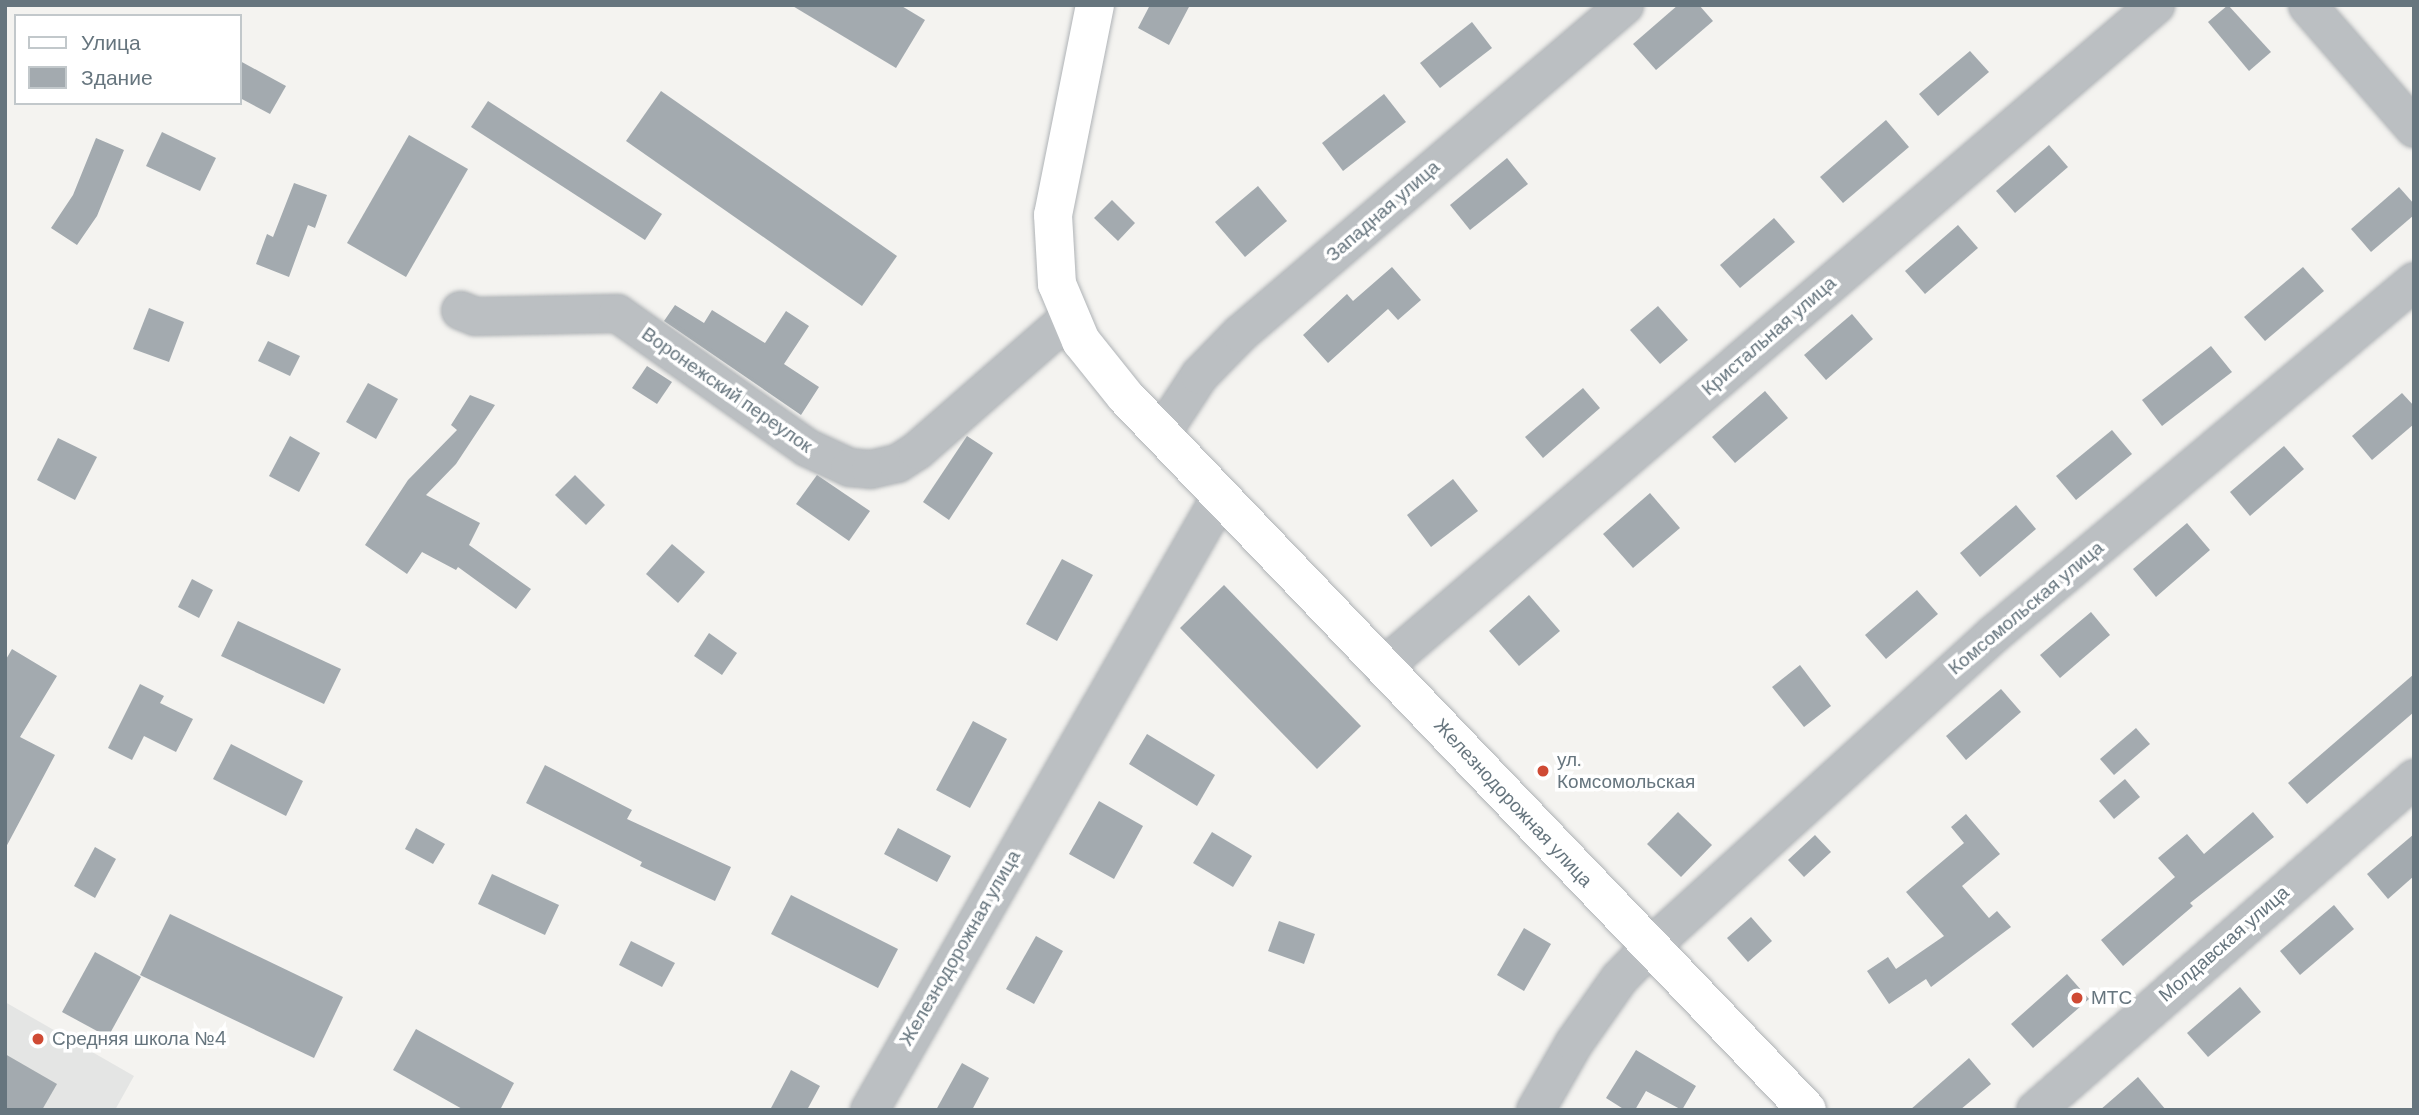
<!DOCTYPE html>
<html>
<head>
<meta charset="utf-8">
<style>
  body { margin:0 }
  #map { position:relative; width:2419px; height:1115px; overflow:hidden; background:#f4f3f0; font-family:"DM Sans",sans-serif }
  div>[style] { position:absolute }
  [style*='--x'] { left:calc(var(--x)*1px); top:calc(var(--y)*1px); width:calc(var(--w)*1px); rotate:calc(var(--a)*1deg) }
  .built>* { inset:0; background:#e4e5e4 }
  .building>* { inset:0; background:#a3aaaf }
  .roads { filter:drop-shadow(0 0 2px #afb3b6) drop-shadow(0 0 2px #afb3b6) }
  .minor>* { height:37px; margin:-18.5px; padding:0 18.5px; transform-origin:18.5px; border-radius:18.5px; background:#bbbfc2 }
  .major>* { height:38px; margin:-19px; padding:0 19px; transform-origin:19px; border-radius:19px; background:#fff }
  .dots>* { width:19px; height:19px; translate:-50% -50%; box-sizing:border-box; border:4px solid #fff; border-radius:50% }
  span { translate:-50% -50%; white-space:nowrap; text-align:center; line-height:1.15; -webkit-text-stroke:7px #fff; paint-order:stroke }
  .street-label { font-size:19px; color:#66757e }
  .poi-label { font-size:19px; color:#66757e }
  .left { translate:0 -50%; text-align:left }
  .frame { position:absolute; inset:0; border:7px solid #66757e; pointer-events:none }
  .legend { position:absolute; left:14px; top:14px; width:228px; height:91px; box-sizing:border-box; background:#fff; border:2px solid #c2c8cb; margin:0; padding:9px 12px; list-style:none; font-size:21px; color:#66757e }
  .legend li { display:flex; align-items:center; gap:14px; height:35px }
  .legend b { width:35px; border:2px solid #c2c8cb }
</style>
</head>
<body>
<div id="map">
  <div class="built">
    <div style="clip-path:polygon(5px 1002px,134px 1076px,115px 1110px,5px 1110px)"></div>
  </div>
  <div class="building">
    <div style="clip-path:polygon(791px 5px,900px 5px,925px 20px,896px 68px)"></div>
    <div style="clip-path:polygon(1150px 5px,1190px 5px,1169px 45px,1138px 28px)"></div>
    <div style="clip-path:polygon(1678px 5px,1699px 5px,1713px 21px,1656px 70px,1633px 44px)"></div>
    <div style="clip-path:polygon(2228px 5px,2271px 52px,2249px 71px,2208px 22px)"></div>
    <div style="clip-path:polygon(1472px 22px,1492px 48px,1440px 88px,1420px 63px)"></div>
    <div style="clip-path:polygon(1970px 51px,1989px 72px,1938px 116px,1919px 94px)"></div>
    <div style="clip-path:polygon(240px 61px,286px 86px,270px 114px,240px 98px)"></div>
    <div style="clip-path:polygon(661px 91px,897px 256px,862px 306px,626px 141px)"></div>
    <div style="clip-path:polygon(1384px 94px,1406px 122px,1343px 171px,1322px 143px)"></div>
    <div style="clip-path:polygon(488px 101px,662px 214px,645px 240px,471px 127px)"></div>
    <div style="clip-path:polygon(1886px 120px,1909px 147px,1843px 203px,1820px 177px)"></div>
    <div style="clip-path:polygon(162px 132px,216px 158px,200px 191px,146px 166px)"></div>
    <div style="clip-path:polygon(409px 135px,468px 169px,406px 277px,347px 243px)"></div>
    <div style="clip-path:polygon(96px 138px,124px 150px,97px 216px,77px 245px,51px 228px,73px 195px)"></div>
    <div style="clip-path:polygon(2049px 145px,2068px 167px,2015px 213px,1996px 191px)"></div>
    <div style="clip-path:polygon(1507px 158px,1528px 184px,1470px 230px,1450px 205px)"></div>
    <div style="clip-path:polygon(294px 183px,327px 195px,315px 228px,308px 225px,289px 277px,256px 264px,267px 234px,273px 237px)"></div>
    <div style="clip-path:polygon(1258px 186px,1287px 221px,1245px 257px,1215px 222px)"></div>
    <div style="clip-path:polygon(2399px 187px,2414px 204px,2414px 215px,2371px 252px,2351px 229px)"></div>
    <div style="clip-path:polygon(1112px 200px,1135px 223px,1118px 241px,1094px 218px)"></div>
    <div style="clip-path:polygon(1774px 218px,1795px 242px,1740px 288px,1720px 265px)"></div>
    <div style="clip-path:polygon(1958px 225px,1978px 248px,1925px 294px,1905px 271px)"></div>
    <div style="clip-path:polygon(1392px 267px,1421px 300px,1398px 320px,1388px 309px,1328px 363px,1303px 335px,1347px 294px,1353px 301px)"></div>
    <div style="clip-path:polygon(2303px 267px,2324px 291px,2265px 341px,2244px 317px)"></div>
    <div style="clip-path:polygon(675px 305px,704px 323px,712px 310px,765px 343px,786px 311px,809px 326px,784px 364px,819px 387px,801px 415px,664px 321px)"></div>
    <div style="clip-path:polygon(1658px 306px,1688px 340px,1660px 364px,1630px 330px)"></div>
    <div style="clip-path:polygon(149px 308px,184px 322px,169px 362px,133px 349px)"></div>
    <div style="clip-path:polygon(1852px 314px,1873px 339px,1826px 380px,1804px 355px)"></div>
    <div style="clip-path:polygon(268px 341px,300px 356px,290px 376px,258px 361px)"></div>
    <div style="clip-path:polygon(2211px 346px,2232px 372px,2162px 426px,2142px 400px)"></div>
    <div style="clip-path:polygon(647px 366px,672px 382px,657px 404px,632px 388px)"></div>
    <div style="clip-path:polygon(368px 383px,398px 399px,376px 439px,346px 422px)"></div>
    <div style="clip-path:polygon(1583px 388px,1600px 408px,1543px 458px,1525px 437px)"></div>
    <div style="clip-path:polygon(1765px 391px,1788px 418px,1735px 463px,1712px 437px)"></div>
    <div style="clip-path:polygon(2402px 393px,2414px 406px,2414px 424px,2372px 460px,2352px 436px)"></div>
    <div style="clip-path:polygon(470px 395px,495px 405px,456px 464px,426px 495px,480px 523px,469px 545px,531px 589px,516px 609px,458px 567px,456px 570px,422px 552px,407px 574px,365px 545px,408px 480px,457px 430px,451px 425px)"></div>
    <div style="clip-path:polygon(2112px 430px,2132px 454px,2076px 500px,2056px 476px)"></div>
    <div style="clip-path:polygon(290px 436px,320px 453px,299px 492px,269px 476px)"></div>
    <div style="clip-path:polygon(967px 436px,993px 453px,949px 520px,923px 502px)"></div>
    <div style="clip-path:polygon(58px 438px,97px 457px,75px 500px,37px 480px)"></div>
    <div style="clip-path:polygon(2284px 446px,2304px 469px,2250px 516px,2230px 492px)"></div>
    <div style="clip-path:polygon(575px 475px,605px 505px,586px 525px,555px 495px)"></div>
    <div style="clip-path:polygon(817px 475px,870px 511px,849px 541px,796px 504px)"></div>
    <div style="clip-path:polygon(1453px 479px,1478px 511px,1431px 547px,1407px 515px)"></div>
    <div style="clip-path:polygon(1650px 493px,1680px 528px,1633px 568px,1603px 534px)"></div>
    <div style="clip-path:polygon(2016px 505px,2036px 529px,1980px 577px,1960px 553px)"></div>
    <div style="clip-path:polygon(2187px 523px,2210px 550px,2156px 597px,2133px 569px)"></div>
    <div style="clip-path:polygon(672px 544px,705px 572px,678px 603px,646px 574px)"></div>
    <div style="clip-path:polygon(1062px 559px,1093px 575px,1057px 641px,1026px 624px)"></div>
    <div style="clip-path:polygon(192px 579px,213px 590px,199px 618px,178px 607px)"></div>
    <div style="clip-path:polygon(1224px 585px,1361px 726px,1317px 769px,1180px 628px)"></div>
    <div style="clip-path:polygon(1917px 590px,1938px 614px,1886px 659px,1865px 635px)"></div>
    <div style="clip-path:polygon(1529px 595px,1560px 631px,1519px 666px,1489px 631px)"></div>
    <div style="clip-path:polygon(2091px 612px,2110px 635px,2060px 678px,2040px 655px)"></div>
    <div style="clip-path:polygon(238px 621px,341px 669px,324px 704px,221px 656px)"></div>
    <div style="clip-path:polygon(709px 633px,737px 653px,722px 675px,694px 656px)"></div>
    <div style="clip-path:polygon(12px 649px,57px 676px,20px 737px,55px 755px,5px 849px,5px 661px)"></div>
    <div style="clip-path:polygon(1800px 665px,1831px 706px,1804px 727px,1772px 687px)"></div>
    <div style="clip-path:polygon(2414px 674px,2414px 712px,2307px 804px,2288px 783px)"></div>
    <div style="clip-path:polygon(140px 684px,164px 696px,160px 703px,193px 719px,176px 752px,144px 736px,132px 760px,108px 748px)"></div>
    <div style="clip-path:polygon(2001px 689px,2021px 712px,1966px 760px,1946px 736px)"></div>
    <div style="clip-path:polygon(973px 721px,1007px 739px,970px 808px,936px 790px)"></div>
    <div style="clip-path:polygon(2136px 728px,2150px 744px,2114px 775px,2100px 759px)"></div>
    <div style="clip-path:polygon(1147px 734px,1215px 775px,1197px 806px,1129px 764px)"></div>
    <div style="clip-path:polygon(231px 744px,303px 781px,286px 816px,213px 779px)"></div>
    <div style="clip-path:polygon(545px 765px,632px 810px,627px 819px,731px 867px,715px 901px,640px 866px,642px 862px,526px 803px)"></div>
    <div style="clip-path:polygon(2125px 779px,2140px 797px,2114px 819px,2099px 801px)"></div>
    <div style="clip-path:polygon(1099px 801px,1143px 826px,1114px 879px,1069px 854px)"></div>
    <div style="clip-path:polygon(1678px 812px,1712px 845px,1681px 877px,1647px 844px)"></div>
    <div style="clip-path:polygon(2253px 812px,2274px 837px,2190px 903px,2193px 906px,2123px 966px,2101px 940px,2175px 877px,2158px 858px,2187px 834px,2204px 854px)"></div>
    <div style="clip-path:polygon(1966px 814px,2000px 854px,1962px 886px,1989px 918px,1997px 911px,2011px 927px,1931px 987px,1926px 979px,1889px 1004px,1867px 971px,1888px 957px,1896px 969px,1944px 936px,1906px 892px,1964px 843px,1951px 827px)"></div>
    <div style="clip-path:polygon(416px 828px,445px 844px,433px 864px,405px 849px)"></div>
    <div style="clip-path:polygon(898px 828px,951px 856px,937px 882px,884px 854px)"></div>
    <div style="clip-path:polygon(1212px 832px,1252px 856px,1233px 887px,1193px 863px)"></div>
    <div style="clip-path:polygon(2414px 834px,2414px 876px,2388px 899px,2367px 874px)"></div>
    <div style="clip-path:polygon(1815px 835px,1831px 852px,1804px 877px,1788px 860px)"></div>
    <div style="clip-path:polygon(95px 847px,116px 859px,95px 898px,74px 886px)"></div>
    <div style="clip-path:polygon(492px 874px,559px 905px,545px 935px,478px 904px)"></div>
    <div style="clip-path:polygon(791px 895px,898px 949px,878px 988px,771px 934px)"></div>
    <div style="clip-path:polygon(2334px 905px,2354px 929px,2300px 975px,2280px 951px)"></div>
    <div style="clip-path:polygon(170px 914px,343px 997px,314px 1058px,140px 975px)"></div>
    <div style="clip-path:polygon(1751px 917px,1772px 941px,1748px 962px,1727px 938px)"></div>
    <div style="clip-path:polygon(1279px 921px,1315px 934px,1304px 964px,1268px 951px)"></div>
    <div style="clip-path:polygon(1524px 928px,1551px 944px,1524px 991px,1497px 975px)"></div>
    <div style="clip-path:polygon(1036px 936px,1063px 951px,1034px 1004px,1006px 989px)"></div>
    <div style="clip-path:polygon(631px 941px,675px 963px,662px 987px,619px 965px)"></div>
    <div style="clip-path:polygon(95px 952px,141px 977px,108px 1037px,62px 1012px)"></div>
    <div style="clip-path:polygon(2067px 974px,2089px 999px,2033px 1048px,2011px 1024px)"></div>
    <div style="clip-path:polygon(2240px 987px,2261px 1012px,2208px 1057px,2187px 1033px)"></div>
    <div style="clip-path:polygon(416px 1029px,514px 1083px,500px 1110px,464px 1110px,393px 1070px)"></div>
    <div style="clip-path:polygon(1636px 1050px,1696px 1086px,1682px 1110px,1646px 1091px,1635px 1110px,1625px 1110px,1606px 1098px)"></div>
    <div style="clip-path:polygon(5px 1054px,57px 1084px,42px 1110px,5px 1110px)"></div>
    <div style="clip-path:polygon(1969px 1058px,1991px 1084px,1960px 1110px,1910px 1110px)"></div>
    <div style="clip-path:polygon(962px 1063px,989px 1078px,972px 1110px,936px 1110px)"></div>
    <div style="clip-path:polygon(791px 1070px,820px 1086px,807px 1110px,770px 1110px)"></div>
    <div style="clip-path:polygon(2138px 1077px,2166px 1110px,2100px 1110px)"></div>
  </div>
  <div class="roads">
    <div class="minor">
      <div style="--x:2307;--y:5;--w:163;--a:49"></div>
      <div style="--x:460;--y:310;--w:16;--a:22"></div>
      <div style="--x:475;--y:316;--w:142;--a:-1.2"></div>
      <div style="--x:617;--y:313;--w:232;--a:35.3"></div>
      <div style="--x:806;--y:447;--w:47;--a:24.9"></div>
      <div style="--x:849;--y:467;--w:21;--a:5"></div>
      <div style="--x:870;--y:469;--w:28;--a:-13"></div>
      <div style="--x:897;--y:463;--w:24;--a:-33"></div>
      <div style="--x:917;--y:450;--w:201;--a:-41.2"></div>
      <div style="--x:1161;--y:433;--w:69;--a:-56.8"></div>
      <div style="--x:1199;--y:375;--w:59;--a:-45.7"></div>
      <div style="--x:1240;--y:333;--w:505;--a:-40.5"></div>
      <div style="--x:1382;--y:667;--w:1018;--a:-40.58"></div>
      <div style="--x:869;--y:1110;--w:707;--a:-60.25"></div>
      <div style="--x:1535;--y:1110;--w:78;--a:-60.2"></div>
      <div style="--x:1574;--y:1042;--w:78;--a:-54.9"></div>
      <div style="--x:1619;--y:978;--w:43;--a:-45.9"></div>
      <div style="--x:1649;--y:947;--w:466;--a:-42.3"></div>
      <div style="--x:1994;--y:633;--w:548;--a:-39.97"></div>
      <div style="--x:2035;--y:1110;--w:504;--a:-41.22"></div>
    </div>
    <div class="major">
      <div style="--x:1095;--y:5;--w:214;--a:101.3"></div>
      <div style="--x:1053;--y:215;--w:69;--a:86.7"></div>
      <div style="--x:1057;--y:284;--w:62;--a:67.2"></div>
      <div style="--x:1081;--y:341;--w:70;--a:51.3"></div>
      <div style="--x:1125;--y:396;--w:987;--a:46.31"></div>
    </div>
  </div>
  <div class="dots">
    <div style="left:1543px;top:771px;background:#cf4a34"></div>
    <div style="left:2077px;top:998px;background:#cf4a34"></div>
    <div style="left:38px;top:1039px;background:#cf4a34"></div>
  </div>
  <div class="street-label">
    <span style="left:1383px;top:211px;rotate:-41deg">Западная улица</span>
    <span style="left:1769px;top:336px;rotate:-41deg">Кристальная улица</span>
    <span style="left:727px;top:390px;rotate:35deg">Воронежский переулок</span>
    <span style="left:2026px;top:608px;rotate:-40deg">Комсомольская улица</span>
    <span style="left:1513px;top:803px;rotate:47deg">Железнодорожная улица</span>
    <span style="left:2224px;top:944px;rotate:-41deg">Молдавская улица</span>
    <span style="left:960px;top:948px;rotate:-60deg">Железнодорожная улица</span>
  </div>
  <div class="poi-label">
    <span class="left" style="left:1557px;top:771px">ул.<br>Комсомольская</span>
    <span class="left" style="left:2091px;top:998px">МТС</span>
    <span class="left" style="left:52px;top:1039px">Средняя школа №4</span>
  </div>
  <div class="frame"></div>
  <ul class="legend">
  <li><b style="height:9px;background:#fff"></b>Улица</li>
  <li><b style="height:19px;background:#a3aaaf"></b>Здание</li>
  </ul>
</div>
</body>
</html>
